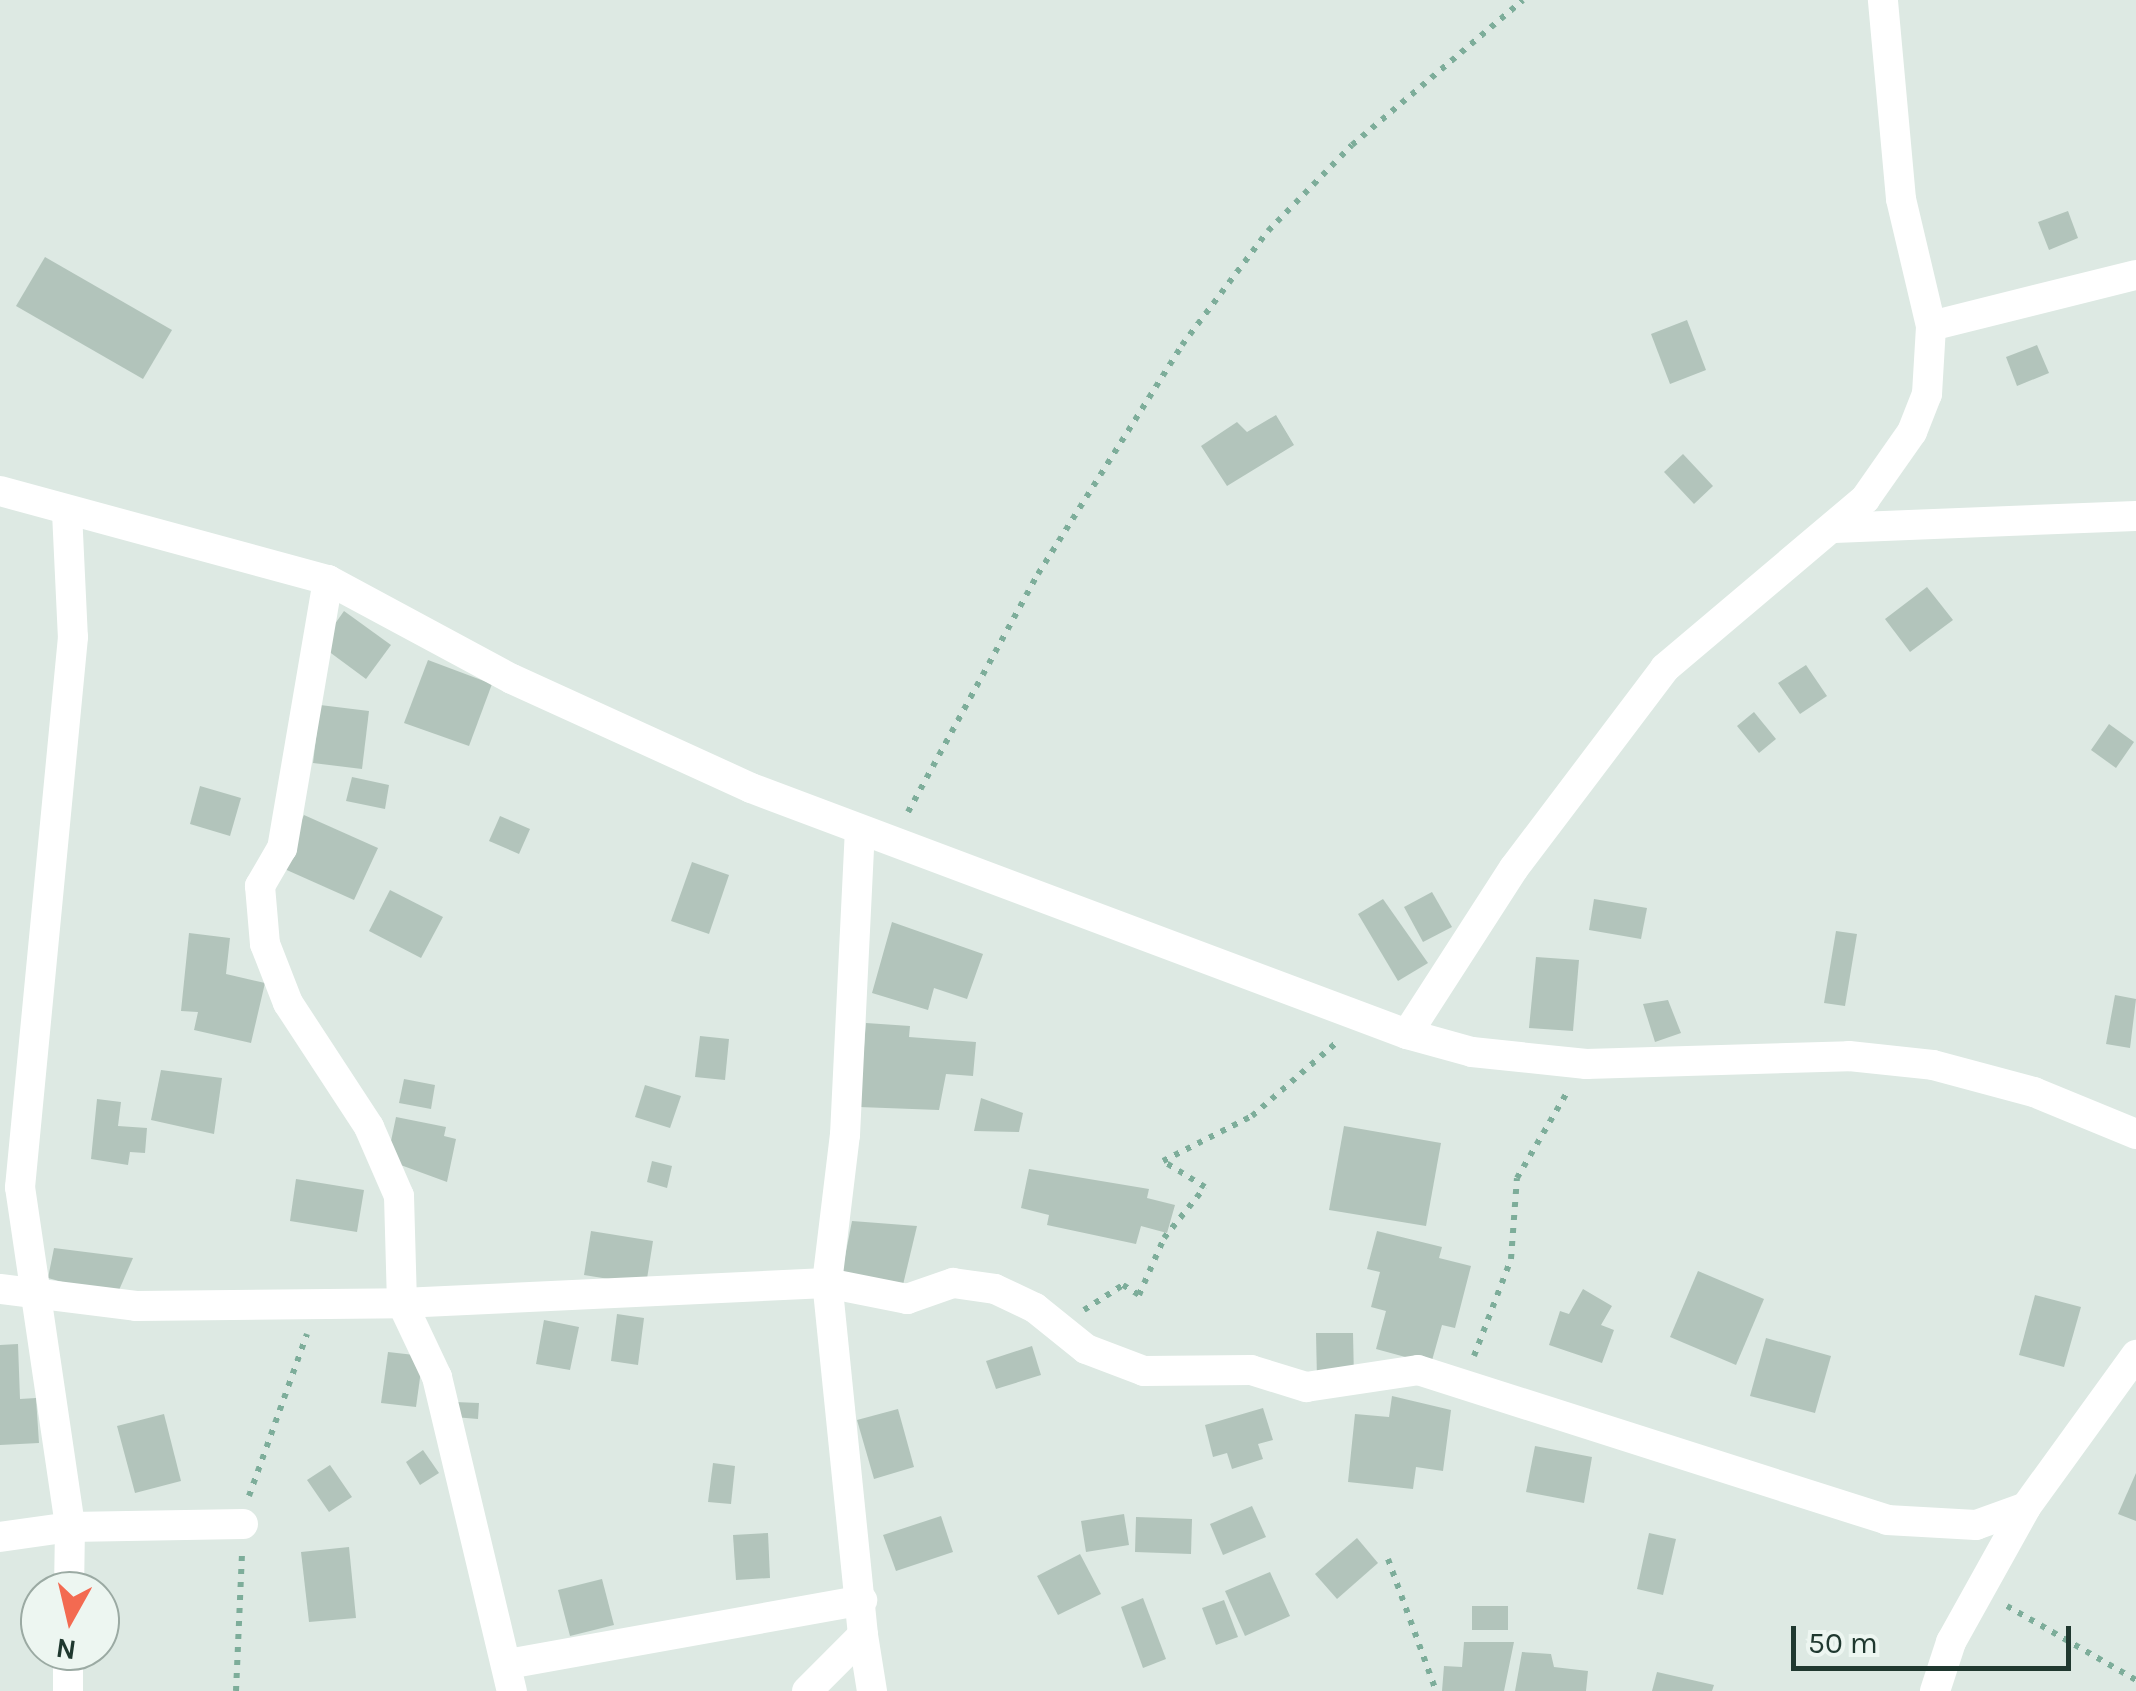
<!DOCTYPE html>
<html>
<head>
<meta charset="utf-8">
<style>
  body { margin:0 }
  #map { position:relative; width:2136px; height:1691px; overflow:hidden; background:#dde9e3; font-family:Karla,sans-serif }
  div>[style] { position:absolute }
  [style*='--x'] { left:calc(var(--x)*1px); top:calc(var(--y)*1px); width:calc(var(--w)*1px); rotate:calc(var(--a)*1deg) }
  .building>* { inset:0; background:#b2c4bb }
  .path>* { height:6px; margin-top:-3px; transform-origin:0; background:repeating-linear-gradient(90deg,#7dad9a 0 5px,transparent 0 13px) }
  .street>* { height:30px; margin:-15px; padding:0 15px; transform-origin:15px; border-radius:15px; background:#fff }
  span { translate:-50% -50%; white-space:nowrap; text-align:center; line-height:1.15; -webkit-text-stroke:9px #edf6f1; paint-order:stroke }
  .north { position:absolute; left:20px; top:1571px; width:100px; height:100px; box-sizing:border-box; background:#edf6f1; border:2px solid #9baaa3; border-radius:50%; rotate:188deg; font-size:28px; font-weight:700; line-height:40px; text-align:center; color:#1f382f }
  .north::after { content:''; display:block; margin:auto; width:35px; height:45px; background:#f36a51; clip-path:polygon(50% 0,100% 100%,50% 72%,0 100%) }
  .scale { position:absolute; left:1791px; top:1626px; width:280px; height:45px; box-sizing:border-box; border:5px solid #1f382f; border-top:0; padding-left:12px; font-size:30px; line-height:35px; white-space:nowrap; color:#1f382f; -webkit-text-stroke:8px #edf6f1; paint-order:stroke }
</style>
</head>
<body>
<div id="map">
  <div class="building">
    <div style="clip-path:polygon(2068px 211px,2078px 238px,2049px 250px,2038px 222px)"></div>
    <div style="clip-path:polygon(45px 257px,172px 330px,143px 379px,16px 306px)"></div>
    <div style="clip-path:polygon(1687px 320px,1706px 370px,1670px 384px,1651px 334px)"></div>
    <div style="clip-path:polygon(2037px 345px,2049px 373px,2017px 386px,2006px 357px)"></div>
    <div style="clip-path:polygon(1276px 415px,1294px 445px,1227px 486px,1201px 446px,1237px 422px,1247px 432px)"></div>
    <div style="clip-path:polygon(1683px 454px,1713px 486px,1694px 504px,1664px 472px)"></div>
    <div style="clip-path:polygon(1927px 587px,1953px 620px,1910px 652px,1885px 619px)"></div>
    <div style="clip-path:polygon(344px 611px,391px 645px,366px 679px,320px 645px)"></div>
    <div style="clip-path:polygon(428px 660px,492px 684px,469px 746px,404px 723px)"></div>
    <div style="clip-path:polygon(1806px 665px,1827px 696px,1800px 714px,1778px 683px)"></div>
    <div style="clip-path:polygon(320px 705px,369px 711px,362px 769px,313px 763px)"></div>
    <div style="clip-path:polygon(1754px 712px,1776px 739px,1759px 753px,1737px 726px)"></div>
    <div style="clip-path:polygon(2109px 724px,2134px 742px,2116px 768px,2091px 750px)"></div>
    <div style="clip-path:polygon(352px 777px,389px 785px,385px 809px,346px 801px)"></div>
    <div style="clip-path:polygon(200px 786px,241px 798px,230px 836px,190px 824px)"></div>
    <div style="clip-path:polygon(304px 815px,378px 848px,354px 900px,280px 867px)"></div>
    <div style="clip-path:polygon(500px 816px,530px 829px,519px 854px,489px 841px)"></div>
    <div style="clip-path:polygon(692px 862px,729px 875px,709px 934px,671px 921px)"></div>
    <div style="clip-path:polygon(390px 890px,443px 917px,421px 958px,369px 931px)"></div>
    <div style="clip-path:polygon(1432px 892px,1452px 927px,1423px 942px,1404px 907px)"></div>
    <div style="clip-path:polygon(1383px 899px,1428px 963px,1398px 981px,1358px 914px)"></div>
    <div style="clip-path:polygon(1594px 899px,1647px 908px,1641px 939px,1589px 930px)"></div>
    <div style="clip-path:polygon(892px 922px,983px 954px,967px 999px,934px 988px,928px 1010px,872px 993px)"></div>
    <div style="clip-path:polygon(1836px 931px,1857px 934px,1845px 1006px,1824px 1003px)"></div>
    <div style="clip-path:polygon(189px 933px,230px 938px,226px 974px,265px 983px,251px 1043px,194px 1030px,198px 1012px,181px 1011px)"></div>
    <div style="clip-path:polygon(1536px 957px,1579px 960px,1573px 1031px,1529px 1028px)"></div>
    <div style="clip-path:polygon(2115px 995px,2136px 999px,2130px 1048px,2106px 1044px)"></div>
    <div style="clip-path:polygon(1668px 1000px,1681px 1033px,1655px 1042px,1643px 1004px)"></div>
    <div style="clip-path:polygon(866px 1023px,910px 1026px,909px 1037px,976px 1042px,973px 1076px,946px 1074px,939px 1110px,859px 1107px)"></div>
    <div style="clip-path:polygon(700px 1036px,729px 1039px,725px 1080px,695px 1077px)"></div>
    <div style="clip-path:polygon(161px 1070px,222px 1078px,214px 1134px,151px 1120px)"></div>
    <div style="clip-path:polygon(404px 1079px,435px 1085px,431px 1109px,399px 1103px)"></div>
    <div style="clip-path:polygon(645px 1085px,681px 1096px,670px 1128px,635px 1117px)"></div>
    <div style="clip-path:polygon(981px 1098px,1023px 1113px,1019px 1132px,974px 1131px)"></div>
    <div style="clip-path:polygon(97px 1099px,121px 1102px,118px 1126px,147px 1128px,145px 1153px,130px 1152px,128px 1165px,91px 1159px)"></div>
    <div style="clip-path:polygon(396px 1117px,446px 1127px,444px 1136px,456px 1139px,447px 1182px,387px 1160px)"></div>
    <div style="clip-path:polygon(1344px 1126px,1441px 1143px,1426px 1226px,1329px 1210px)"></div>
    <div style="clip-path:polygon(652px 1161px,672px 1166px,667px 1188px,647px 1182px)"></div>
    <div style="clip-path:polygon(1029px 1169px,1149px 1189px,1147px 1198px,1175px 1205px,1167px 1233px,1141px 1226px,1136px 1244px,1047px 1225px,1049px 1215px,1021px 1208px)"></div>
    <div style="clip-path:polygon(296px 1179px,364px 1190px,357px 1232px,290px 1221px)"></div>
    <div style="clip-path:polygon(852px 1221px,917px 1226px,902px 1289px,841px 1277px)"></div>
    <div style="clip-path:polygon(591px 1231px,653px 1241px,646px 1285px,584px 1275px)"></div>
    <div style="clip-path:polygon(1377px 1231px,1442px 1247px,1439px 1258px,1471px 1266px,1455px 1328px,1442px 1325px,1431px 1364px,1376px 1349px,1386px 1311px,1371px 1307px,1380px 1272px,1367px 1269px)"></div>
    <div style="clip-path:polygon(54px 1248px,133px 1258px,116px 1297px,48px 1278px)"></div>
    <div style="clip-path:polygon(1698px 1271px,1764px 1299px,1736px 1365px,1670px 1337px)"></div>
    <div style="clip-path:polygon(1583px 1289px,1612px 1306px,1601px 1325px,1614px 1330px,1602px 1363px,1549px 1345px,1560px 1311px,1569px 1314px)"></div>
    <div style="clip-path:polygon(2035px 1295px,2081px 1307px,2064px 1367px,2019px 1355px)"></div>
    <div style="clip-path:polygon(617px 1314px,644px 1318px,638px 1365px,611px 1361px)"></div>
    <div style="clip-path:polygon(544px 1320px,579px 1327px,570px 1370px,536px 1364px)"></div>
    <div style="clip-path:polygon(1316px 1333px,1353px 1333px,1354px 1379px,1317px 1380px)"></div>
    <div style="clip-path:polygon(1766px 1338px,1831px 1356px,1815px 1413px,1750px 1396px)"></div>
    <div style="clip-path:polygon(18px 1344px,20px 1399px,36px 1398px,39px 1443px,0 1445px,0 1345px)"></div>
    <div style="clip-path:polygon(1032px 1346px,1041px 1375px,996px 1389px,986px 1361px)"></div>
    <div style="clip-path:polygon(388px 1352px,423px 1356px,416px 1407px,381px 1403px)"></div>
    <div style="clip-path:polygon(1392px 1396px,1451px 1410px,1443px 1471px,1416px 1467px,1413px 1489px,1348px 1482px,1355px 1414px,1389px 1417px)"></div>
    <div style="clip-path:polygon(455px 1402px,479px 1403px,478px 1419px,454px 1417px)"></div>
    <div style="clip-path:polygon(1263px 1408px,1273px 1440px,1258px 1444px,1263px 1459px,1232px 1469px,1227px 1453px,1213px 1457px,1205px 1425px)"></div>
    <div style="clip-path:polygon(898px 1409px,914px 1467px,874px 1479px,857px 1420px)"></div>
    <div style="clip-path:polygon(164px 1414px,181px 1481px,135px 1493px,117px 1426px)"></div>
    <div style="clip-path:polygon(1535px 1446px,1592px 1457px,1584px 1503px,1526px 1492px)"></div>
    <div style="clip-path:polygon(423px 1450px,439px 1473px,420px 1485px,406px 1462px)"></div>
    <div style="clip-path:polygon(713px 1463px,735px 1466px,731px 1504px,708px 1502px)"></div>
    <div style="clip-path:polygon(330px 1465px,352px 1497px,329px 1512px,307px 1480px)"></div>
    <div style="clip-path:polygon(2136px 1473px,2136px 1521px,2118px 1514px)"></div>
    <div style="clip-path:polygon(1252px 1506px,1266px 1537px,1223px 1555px,1210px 1524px)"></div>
    <div style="clip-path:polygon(1124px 1514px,1129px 1545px,1086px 1552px,1081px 1521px)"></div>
    <div style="clip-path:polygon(941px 1516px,953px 1552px,896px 1571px,883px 1535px)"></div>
    <div style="clip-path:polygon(1136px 1517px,1192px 1519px,1191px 1554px,1135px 1552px)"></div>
    <div style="clip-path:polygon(768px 1533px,770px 1578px,736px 1580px,733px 1535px)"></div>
    <div style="clip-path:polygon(1649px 1533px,1676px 1539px,1663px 1595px,1637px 1589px)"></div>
    <div style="clip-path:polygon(1357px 1538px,1378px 1563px,1337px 1599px,1315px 1574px)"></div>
    <div style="clip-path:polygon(349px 1547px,356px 1618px,309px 1622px,301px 1552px)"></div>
    <div style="clip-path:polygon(1080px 1554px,1101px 1594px,1058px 1615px,1037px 1576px)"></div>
    <div style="clip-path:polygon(1270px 1572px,1290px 1616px,1245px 1636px,1225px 1591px)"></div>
    <div style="clip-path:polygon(602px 1579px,614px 1625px,570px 1636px,558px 1590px)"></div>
    <div style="clip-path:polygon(1143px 1598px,1166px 1659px,1143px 1668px,1121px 1607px)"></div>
    <div style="clip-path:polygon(1224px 1600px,1238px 1637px,1216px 1645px,1202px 1608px)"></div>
    <div style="clip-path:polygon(1472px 1606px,1508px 1606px,1508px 1630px,1472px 1630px)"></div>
    <div style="clip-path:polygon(1464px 1642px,1514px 1642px,1504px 1691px,1442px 1691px,1444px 1666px,1462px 1667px)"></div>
    <div style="clip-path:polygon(1522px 1652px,1551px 1654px,1554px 1667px,1588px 1671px,1586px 1691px,1515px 1691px)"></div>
    <div style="clip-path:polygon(1657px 1672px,1714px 1685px,1712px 1691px,1652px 1691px)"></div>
  </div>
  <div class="path">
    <div style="--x:908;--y:812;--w:271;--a:-61.4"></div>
    <div style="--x:1038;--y:574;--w:271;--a:-57.8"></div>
    <div style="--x:1182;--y:345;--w:143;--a:-53"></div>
    <div style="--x:1268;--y:231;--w:120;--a:-45.7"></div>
    <div style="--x:1352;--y:145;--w:224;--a:-40.3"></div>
    <div style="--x:1084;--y:1310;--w:46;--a:-32.7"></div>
    <div style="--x:1123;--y:1285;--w:19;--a:32"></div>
    <div style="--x:1139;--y:1295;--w:62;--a:-66.3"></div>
    <div style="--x:1164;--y:1238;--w:65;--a:-51.2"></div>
    <div style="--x:1205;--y:1187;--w:49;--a:-148.2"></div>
    <div style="--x:1163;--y:1161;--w:100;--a:-26.8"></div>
    <div style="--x:1252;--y:1116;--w:113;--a:-41"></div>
    <div style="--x:1474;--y:1356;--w:104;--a:-69.1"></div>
    <div style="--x:1511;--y:1259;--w:81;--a:-85.8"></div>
    <div style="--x:1517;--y:1178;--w:97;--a:-59.7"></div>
    <div style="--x:249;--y:1496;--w:172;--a:-70.3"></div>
    <div style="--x:1388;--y:1559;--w:140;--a:70"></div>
    <div style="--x:2007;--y:1606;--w:149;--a:29.8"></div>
    <div style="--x:236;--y:1691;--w:138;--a:-87.5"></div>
  </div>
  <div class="street">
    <div style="--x:1931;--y:326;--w:211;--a:-14"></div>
    <div style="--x:0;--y:491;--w:340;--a:15.2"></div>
    <div style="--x:328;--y:580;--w:209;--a:28.3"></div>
    <div style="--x:512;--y:679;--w:263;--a:24.5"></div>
    <div style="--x:751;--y:788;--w:701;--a:20.56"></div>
    <div style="--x:1407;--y:1034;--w:67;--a:15.5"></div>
    <div style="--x:1472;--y:1052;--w:115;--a:6"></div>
    <div style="--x:1586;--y:1064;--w:263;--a:-1.7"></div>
    <div style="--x:1849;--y:1056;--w:84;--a:6.1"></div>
    <div style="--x:1933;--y:1065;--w:105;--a:15"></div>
    <div style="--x:2034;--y:1092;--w:110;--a:22.4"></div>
    <div style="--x:67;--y:512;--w:125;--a:87.3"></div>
    <div style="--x:73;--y:637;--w:553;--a:95.5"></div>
    <div style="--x:20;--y:1187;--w:344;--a:81.6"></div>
    <div style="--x:70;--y:1527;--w:64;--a:90.9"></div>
    <div style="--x:1834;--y:528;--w:302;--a:-2.3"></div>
    <div style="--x:328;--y:580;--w:272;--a:99.7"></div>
    <div style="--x:282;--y:848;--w:44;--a:120.1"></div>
    <div style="--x:260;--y:886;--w:58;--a:85.1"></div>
    <div style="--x:265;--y:944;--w:63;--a:68.7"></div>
    <div style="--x:288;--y:1003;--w:148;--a:56.8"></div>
    <div style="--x:369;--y:1127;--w:75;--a:66.5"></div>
    <div style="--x:399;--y:1196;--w:107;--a:88.4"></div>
    <div style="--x:402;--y:1303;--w:82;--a:64.7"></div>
    <div style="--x:437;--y:1377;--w:323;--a:76.6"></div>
    <div style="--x:1407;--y:1034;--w:197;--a:-57.2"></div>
    <div style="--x:1514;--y:868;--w:251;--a:-52.9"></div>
    <div style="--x:1665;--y:668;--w:262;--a:-40.2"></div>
    <div style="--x:1865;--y:499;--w:82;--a:-55"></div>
    <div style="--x:1912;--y:432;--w:41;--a:-68.5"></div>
    <div style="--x:1927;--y:394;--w:68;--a:-86.6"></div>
    <div style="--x:1931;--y:326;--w:130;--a:-103.3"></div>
    <div style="--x:1901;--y:199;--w:200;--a:-95.2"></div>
    <div style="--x:0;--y:1289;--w:137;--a:7.1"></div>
    <div style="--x:136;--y:1306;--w:266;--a:-0.6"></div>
    <div style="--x:402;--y:1303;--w:425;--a:-2.7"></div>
    <div style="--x:827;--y:1283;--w:82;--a:11.3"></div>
    <div style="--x:907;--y:1299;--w:49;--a:-19.2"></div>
    <div style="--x:953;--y:1283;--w:42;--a:8.1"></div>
    <div style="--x:995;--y:1289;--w:44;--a:25.4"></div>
    <div style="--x:1035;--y:1308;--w:65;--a:38.8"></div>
    <div style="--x:1086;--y:1349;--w:62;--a:20.8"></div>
    <div style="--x:1144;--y:1371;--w:107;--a:-0.5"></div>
    <div style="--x:1251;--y:1370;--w:58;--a:17.2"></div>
    <div style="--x:1306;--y:1387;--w:113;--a:-8.6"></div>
    <div style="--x:1418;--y:1370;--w:492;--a:17.7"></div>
    <div style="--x:1887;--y:1520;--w:89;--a:3.2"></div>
    <div style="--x:1976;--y:1525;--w:53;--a:-19.8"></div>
    <div style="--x:0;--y:1537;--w:71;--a:-8.1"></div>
    <div style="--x:70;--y:1527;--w:173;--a:-1"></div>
    <div style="--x:863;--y:1635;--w:57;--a:80.9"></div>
    <div style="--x:508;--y:1664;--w:360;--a:-10.2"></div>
    <div style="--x:68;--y:1691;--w:40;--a:-90"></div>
    <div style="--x:807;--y:1691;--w:79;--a:-45"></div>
    <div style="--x:863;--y:1635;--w:354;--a:-95.8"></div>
    <div style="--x:827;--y:1283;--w:149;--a:-83.1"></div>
    <div style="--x:845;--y:1135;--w:305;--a:-87.2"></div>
    <div style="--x:1935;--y:1691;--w:52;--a:-71.9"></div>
    <div style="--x:1951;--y:1642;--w:154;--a:-60.9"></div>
    <div style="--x:2026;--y:1507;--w:188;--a:-54.1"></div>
  </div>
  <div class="north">N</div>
  <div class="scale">50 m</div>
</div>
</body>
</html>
